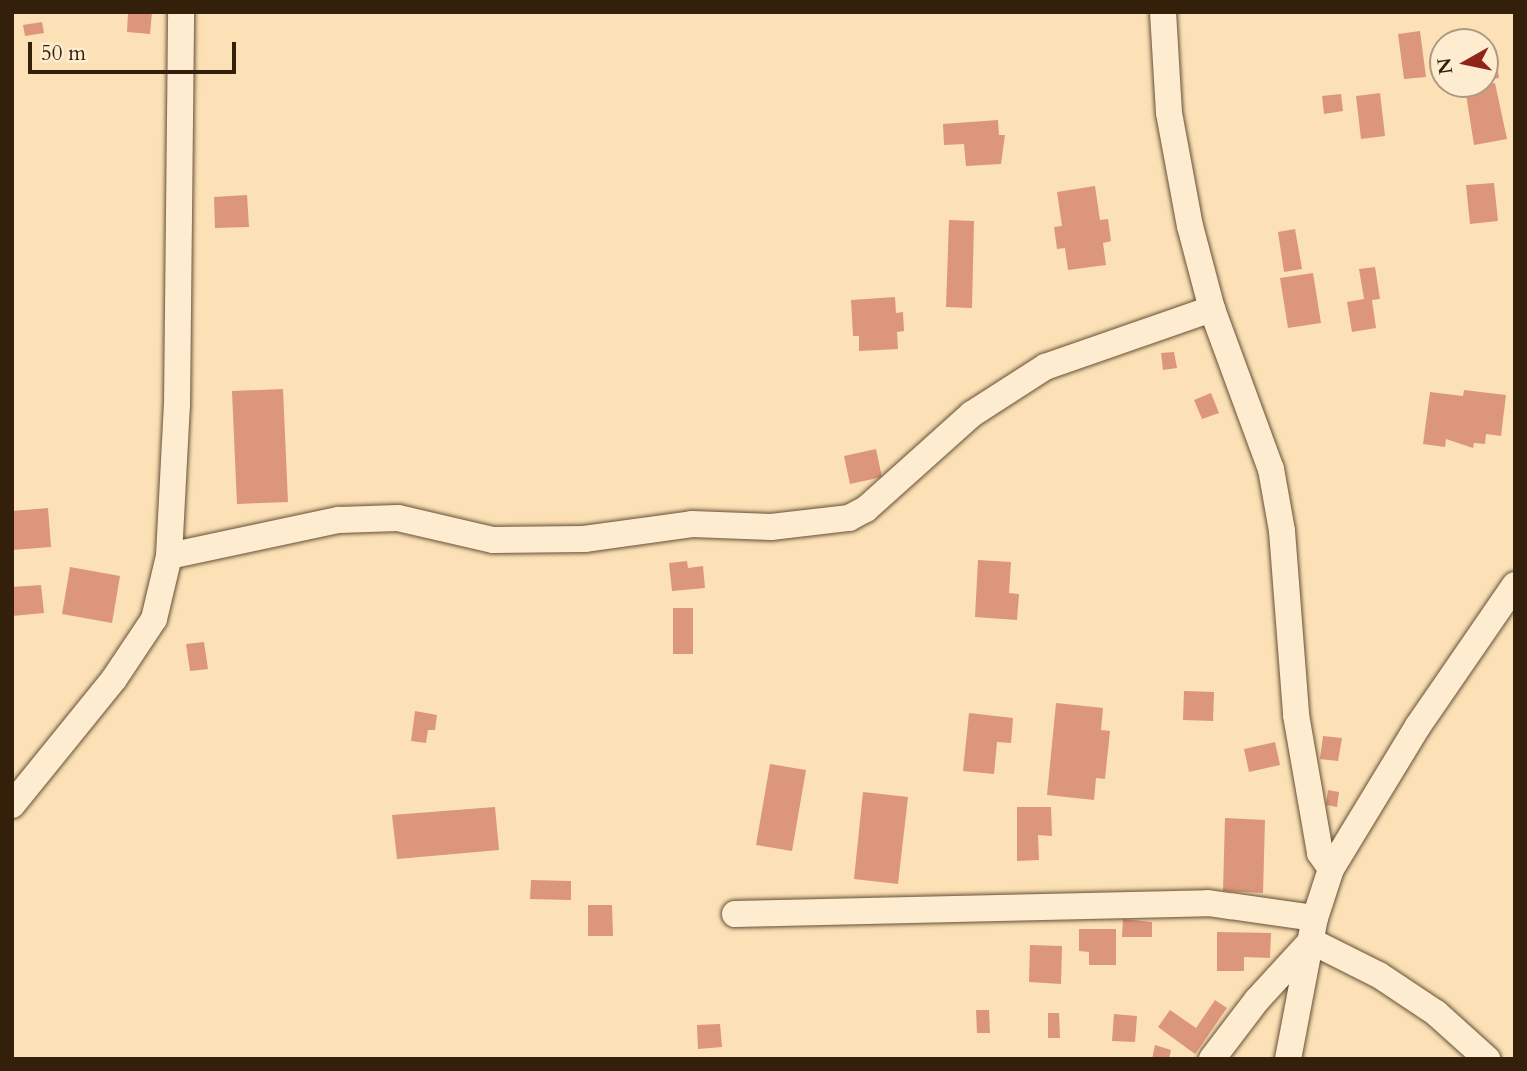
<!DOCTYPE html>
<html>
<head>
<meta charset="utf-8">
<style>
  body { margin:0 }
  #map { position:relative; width:1527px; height:1071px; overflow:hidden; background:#fce1b6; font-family:Cardo,serif }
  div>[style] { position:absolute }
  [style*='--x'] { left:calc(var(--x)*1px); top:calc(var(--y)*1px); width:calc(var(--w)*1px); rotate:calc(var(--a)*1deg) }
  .building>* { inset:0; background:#dc967b }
  .roads { filter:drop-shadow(0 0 2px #665036) drop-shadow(0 0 2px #665036) }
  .street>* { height:26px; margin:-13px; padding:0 13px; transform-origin:13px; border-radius:13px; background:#fdecd0 }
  span { translate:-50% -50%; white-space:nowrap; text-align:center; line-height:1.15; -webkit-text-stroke:5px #fdecd0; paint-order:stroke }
  .frame { position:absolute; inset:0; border:14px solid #341f0b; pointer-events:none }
  .north { position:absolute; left:1429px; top:28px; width:70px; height:70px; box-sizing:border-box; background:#fdecd0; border:2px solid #ad9a81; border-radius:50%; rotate:261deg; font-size:19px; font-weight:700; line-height:28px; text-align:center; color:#341f0b }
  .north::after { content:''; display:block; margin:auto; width:24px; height:32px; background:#8f2418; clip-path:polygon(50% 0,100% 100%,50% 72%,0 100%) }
  .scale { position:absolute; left:28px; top:42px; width:208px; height:32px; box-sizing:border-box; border:4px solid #341f0b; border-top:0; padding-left:9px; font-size:21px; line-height:24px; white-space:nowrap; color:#341f0b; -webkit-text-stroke:5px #fdecd0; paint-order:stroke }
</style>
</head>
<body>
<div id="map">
  <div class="building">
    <div style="clip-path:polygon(128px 12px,152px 12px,150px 34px,127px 32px)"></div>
    <div style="clip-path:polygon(42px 22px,44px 33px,25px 36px,23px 25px)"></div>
    <div style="clip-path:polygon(1420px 31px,1426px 77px,1404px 79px,1398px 34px)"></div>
    <div style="clip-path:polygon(1496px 59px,1499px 78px,1485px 80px,1485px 61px)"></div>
    <div style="clip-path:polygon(1495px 83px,1507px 139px,1474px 145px,1465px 88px)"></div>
    <div style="clip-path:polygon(1380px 93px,1385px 136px,1361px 139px,1356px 96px)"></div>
    <div style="clip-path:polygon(1341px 94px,1343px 111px,1324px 114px,1322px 96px)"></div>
    <div style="clip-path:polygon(998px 120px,999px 135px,1005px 135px,1001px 164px,966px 166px,964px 144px,944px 145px,943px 124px)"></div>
    <div style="clip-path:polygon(1494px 183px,1498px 221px,1470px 224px,1466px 185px)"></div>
    <div style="clip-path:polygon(1095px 186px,1100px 220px,1108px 219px,1111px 241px,1103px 243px,1106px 265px,1068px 270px,1065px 248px,1057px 249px,1054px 227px,1062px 226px,1057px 192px)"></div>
    <div style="clip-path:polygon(247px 195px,249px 227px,215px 228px,214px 197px)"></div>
    <div style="clip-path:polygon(949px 220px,974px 221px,972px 308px,946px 307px)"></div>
    <div style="clip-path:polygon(1295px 229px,1302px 269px,1284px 272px,1278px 232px)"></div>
    <div style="clip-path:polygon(1375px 267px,1380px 299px,1372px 300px,1376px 328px,1352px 332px,1347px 302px,1364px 299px,1359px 269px)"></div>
    <div style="clip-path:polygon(1313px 273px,1321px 323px,1288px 328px,1280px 278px)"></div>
    <div style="clip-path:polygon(895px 297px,896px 313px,903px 312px,904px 331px,897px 332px,898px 349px,859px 351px,859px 336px,853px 336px,851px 300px)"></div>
    <div style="clip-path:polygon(1174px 352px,1177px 368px,1163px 370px,1161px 353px)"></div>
    <div style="clip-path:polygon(283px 389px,288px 502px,237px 504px,232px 391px)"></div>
    <div style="clip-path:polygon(1464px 390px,1506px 395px,1501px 436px,1486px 434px,1485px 444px,1474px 443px,1473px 448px,1446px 439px,1445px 447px,1423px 444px,1430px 392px,1463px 396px)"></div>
    <div style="clip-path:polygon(1211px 393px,1219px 413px,1202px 419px,1194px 400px)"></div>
    <div style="clip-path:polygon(876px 449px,882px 477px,850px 484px,844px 456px)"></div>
    <div style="clip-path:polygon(48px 508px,51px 547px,12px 550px,12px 511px)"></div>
    <div style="clip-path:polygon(978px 560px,1011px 562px,1009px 593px,1019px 594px,1017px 620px,975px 617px)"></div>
    <div style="clip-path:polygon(687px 561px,688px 568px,703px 566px,705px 588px,672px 591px,669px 563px)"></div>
    <div style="clip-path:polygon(70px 567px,120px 576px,112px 623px,62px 614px)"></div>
    <div style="clip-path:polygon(41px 585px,44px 613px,12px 616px,12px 587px)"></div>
    <div style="clip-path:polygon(673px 608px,693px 608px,693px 654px,673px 654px)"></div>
    <div style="clip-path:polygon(204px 642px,208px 669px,190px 671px,186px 644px)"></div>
    <div style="clip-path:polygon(1184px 691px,1214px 692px,1213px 721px,1183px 720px)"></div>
    <div style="clip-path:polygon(1056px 703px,1103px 708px,1101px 730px,1110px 731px,1105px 779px,1096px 778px,1094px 800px,1047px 795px)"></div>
    <div style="clip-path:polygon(415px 711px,437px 715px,435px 730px,428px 730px,426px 743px,411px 741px)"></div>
    <div style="clip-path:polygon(969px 713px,1013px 718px,1011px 743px,997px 742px,994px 774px,963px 771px)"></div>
    <div style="clip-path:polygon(1323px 736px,1342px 738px,1338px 761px,1320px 759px)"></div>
    <div style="clip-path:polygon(1275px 742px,1280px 765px,1249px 772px,1244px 749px)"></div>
    <div style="clip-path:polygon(770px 764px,806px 770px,792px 851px,756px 845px)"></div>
    <div style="clip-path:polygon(1328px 790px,1339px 792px,1337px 807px,1326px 805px)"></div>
    <div style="clip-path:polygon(863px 792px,908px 797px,898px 884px,854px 879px)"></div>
    <div style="clip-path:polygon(495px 807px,499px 850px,397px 859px,392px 815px)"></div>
    <div style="clip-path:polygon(1017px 807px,1051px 807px,1052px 836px,1038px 835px,1039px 860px,1017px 861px)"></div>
    <div style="clip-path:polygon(1225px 818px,1265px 820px,1263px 893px,1223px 891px)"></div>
    <div style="clip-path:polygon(531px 880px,571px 881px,571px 900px,530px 899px)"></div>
    <div style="clip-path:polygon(588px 905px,612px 905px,613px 936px,588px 936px)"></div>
    <div style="clip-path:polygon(1123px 919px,1152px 922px,1152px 937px,1122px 937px)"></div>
    <div style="clip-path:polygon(1079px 929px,1116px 929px,1116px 965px,1089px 965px,1089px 952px,1079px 951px)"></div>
    <div style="clip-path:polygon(1217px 932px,1271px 933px,1270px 958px,1244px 957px,1244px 971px,1217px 971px)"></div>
    <div style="clip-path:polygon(1030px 945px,1062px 946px,1061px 984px,1029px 982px)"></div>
    <div style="clip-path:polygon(1215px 1000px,1227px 1008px,1195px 1054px,1158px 1027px,1170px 1010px,1196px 1028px)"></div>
    <div style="clip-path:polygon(976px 1010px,989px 1010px,990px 1033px,977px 1033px)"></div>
    <div style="clip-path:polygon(1048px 1013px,1059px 1013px,1060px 1038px,1048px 1038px)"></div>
    <div style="clip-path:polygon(1114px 1014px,1137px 1016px,1135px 1042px,1112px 1041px)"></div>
    <div style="clip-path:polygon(720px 1024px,722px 1047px,698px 1049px,697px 1025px)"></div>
    <div style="clip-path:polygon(1155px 1045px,1171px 1050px,1169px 1059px,1152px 1059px)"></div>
  </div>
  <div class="roads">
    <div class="street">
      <div style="--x:1163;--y:12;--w:101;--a:86.6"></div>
      <div style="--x:1169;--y:113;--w:115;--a:79.5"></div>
      <div style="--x:1190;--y:226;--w:86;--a:75.2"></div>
      <div style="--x:1212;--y:309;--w:171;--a:69.8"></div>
      <div style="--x:1271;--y:469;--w:63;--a:79.9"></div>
      <div style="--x:1282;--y:531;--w:185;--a:85.6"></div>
      <div style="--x:1296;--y:715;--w:140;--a:80.1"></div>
      <div style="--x:1320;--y:853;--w:19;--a:55"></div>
      <div style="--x:169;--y:556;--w:174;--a:-12"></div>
      <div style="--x:339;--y:520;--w:59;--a:-1.9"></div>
      <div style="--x:398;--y:518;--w:98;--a:13"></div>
      <div style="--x:493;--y:540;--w:91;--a:-0.6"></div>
      <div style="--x:584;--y:539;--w:109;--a:-7.9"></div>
      <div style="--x:692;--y:524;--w:79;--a:2.2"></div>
      <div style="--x:771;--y:527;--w:79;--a:-6.6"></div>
      <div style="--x:849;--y:518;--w:19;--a:-28"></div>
      <div style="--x:866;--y:509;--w:142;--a:-41.9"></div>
      <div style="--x:972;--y:414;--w:87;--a:-32.8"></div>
      <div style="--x:1045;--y:367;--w:177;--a:-19.2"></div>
      <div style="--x:12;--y:805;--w:162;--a:-51"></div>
      <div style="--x:114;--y:679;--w:72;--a:-56.3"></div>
      <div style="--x:154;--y:619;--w:65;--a:-76.6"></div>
      <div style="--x:169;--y:556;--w:151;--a:-87"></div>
      <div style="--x:177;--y:405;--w:393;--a:-89.4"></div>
      <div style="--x:735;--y:914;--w:473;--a:-1.3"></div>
      <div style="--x:1208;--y:903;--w:108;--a:8"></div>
      <div style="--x:1212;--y:1059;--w:74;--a:-52.7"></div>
      <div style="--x:1257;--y:1000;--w:80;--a:-47.5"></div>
      <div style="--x:1311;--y:941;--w:76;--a:26.6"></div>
      <div style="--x:1379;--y:975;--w:69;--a:33.7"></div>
      <div style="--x:1436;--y:1013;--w:69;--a:42"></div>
      <div style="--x:1288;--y:1059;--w:144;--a:-79.2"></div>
      <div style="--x:1315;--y:918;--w:52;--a:-71.9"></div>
      <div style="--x:1331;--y:869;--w:167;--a:-58.7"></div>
      <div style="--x:1418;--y:726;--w:171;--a:-55.5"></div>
    </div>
  </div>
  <div class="frame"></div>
  <div class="north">N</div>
  <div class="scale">50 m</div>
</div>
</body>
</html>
